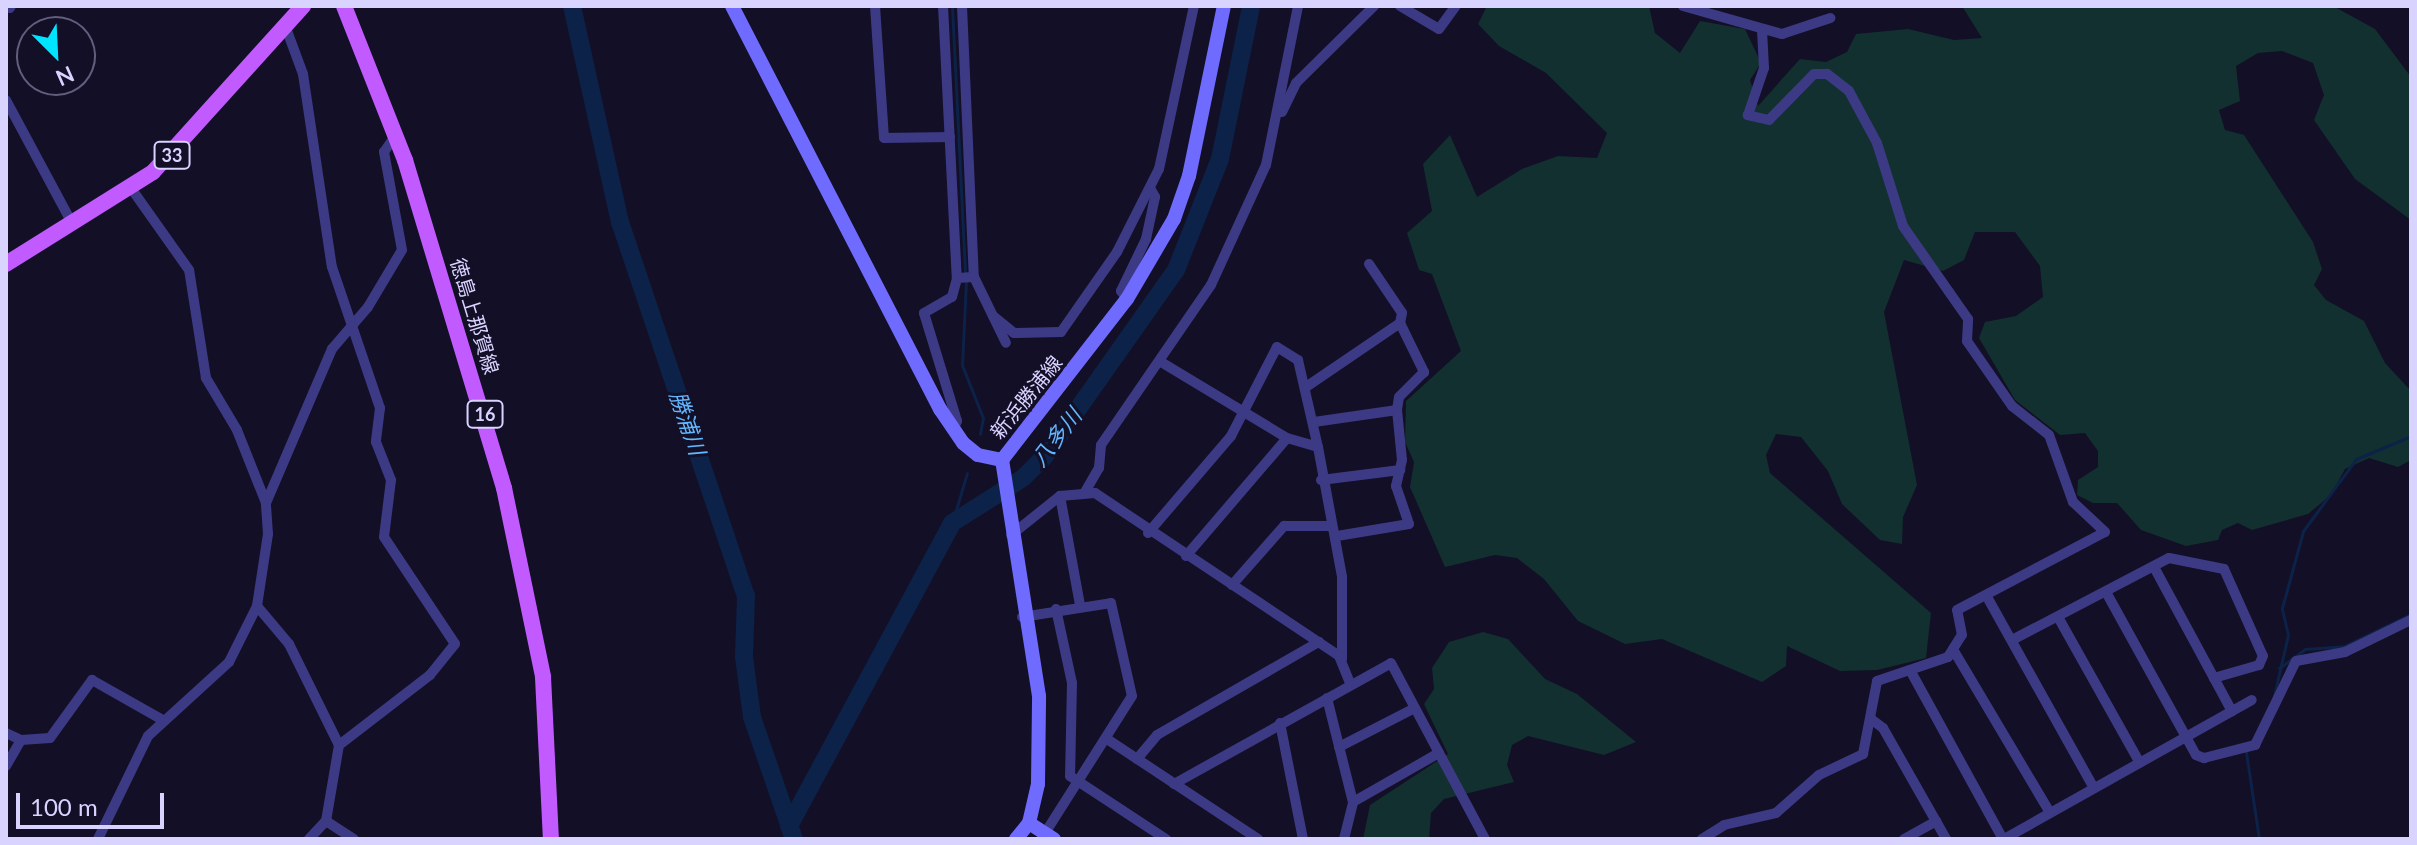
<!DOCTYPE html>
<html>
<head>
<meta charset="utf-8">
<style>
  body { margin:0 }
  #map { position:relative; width:2417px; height:845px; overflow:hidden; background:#130f26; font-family:Lato,"Noto Sans JP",sans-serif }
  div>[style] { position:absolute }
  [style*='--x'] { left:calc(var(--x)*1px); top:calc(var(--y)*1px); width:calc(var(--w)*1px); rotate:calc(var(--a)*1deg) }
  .green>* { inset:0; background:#12302f }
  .stream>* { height:3px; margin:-1.5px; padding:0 1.5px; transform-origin:1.5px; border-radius:1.5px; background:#0c2248 }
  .river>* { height:18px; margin:-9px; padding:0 9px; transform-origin:9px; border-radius:9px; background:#0c2248 }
  .street>* { height:10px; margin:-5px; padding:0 5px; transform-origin:5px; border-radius:5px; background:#3d3a85 }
  .secondary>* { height:14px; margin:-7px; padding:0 7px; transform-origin:7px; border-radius:7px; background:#6f6bff }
  .primary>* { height:16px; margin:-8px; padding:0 8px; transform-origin:8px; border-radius:8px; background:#c25bff }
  span { translate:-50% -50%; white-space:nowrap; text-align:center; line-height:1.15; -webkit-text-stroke:6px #130f26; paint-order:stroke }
  .shield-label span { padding:2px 6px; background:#130f26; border:2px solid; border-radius:6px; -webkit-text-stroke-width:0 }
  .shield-label { font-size:18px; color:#d9d4ff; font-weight:700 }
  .street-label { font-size:20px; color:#d9d4ff }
  .water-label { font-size:22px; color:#62b6ff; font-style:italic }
  .frame { position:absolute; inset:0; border:8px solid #d9d4ff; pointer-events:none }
  .north { position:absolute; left:16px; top:16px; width:80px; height:80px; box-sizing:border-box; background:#130f26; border:2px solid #625e7d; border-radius:50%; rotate:156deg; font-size:22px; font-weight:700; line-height:32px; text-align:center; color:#d9d4ff }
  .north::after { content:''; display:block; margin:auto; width:28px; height:36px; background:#00e5ff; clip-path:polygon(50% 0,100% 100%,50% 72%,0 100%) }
  .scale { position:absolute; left:16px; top:793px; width:148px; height:36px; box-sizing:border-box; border:4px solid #d9d4ff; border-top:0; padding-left:10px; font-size:24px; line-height:28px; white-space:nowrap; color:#d9d4ff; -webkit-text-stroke:6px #130f26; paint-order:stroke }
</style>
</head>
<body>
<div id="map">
  <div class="green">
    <div style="clip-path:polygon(1487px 6px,1649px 6px,1655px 33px,1680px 53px,1700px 21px,1745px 29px,1761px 63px,1750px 80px,1758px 106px,1800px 59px,1826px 62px,1847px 52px,1856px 34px,1908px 29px,1954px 40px,1982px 38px,1962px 6px,2333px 6px,2375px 29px,2411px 77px,2411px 220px,2355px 179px,2314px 120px,2324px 95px,2313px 63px,2282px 51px,2258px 53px,2236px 66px,2240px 101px,2219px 110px,2225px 130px,2244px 135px,2313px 242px,2322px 269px,2314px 285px,2326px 300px,2364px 321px,2385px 363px,2411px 391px,2411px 460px,2398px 467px,2369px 458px,2345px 469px,2331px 495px,2308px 514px,2252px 530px,2238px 523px,2222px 530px,2218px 540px,2186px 546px,2141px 530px,2117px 503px,2093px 503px,2077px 495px,2078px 480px,2098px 467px,2098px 451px,2085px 433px,2060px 435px,2015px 400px,1979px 338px,1985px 322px,2016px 316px,2043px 297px,2040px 266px,2015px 232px,1975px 232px,1964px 260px,1943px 271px,1904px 260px,1884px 312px,1917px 485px,1903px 517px,1902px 544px,1880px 540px,1842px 504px,1828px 471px,1801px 437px,1776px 434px,1766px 455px,1770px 473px,1931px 613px,1926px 658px,1877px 670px,1840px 671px,1787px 646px,1786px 666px,1762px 682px,1662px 639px,1625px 644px,1578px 621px,1544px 579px,1517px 558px,1495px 555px,1445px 567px,1410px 487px,1414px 462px,1405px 442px,1406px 401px,1461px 351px,1432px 274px,1419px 270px,1407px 233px,1432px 211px,1423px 164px,1450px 135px,1477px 197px,1522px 169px,1558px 156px,1597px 158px,1607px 133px,1546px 73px,1499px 46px,1478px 24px)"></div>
    <div style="clip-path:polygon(1483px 632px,1508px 639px,1545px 679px,1577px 694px,1636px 742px,1604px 755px,1528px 736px,1512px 745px,1507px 765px,1514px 782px,1444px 799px,1431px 813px,1429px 839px,1363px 839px,1370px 805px,1448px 754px,1424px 704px,1434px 689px,1432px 668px,1449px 642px)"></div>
  </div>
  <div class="stream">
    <div style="--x:952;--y:6;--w:268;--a:87.2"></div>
    <div style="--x:966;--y:281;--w:84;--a:92.7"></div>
    <div style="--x:962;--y:365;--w:57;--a:68.4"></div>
    <div style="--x:983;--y:418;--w:16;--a:101"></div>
    <div style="--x:952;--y:523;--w:52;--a:-73.3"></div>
    <div style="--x:2279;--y:668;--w:32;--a:-36"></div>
    <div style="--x:2305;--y:649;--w:39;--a:-4"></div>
    <div style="--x:2344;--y:646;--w:74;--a:-25.5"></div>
    <div style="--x:2274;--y:696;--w:63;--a:-77.1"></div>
    <div style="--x:2288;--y:635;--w:28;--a:-103"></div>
    <div style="--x:2282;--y:608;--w:80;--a:-74.7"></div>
    <div style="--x:2303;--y:531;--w:89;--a:-53.6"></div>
    <div style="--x:2356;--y:459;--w:60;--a:-22.7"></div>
    <div style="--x:2246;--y:752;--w:88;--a:81.5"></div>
  </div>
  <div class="river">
    <div style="--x:572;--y:6;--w:221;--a:77.5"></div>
    <div style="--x:620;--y:222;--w:395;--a:71.4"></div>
    <div style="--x:746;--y:596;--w:61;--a:91.9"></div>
    <div style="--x:744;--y:657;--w:61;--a:82.4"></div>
    <div style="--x:752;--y:717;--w:129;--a:71"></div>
    <div style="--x:789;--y:826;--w:344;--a:-61.7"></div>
    <div style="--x:952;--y:523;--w:84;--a:-32.4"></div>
    <div style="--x:1023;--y:478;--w:30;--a:-45"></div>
    <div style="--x:1044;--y:457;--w:229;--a:-54.8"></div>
    <div style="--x:1176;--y:270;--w:119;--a:-68.4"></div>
    <div style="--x:1220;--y:159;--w:156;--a:-78.5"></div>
  </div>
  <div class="street">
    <div style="--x:875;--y:6;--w:132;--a:86.1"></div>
    <div style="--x:884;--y:138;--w:66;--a:-0.9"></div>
    <div style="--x:943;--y:6;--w:272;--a:87.1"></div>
    <div style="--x:962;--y:6;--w:271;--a:87.5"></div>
    <div style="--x:1400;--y:6;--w:45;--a:30.5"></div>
    <div style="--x:1439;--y:29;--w:29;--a:-54"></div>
    <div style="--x:1683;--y:6;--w:103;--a:15.8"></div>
    <div style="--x:1782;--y:34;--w:51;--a:-18.4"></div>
    <div style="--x:10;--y:8;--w:2;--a:-63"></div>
    <div style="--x:286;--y:28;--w:49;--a:69.7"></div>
    <div style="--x:303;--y:74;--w:195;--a:81.5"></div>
    <div style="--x:332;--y:267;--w:149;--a:71.2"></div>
    <div style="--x:380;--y:408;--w:34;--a:97"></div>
    <div style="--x:376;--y:442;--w:41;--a:68.5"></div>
    <div style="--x:391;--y:480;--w:57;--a:97"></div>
    <div style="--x:384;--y:537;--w:128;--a:56.4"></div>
    <div style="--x:455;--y:644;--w:40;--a:129"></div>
    <div style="--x:430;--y:675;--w:115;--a:142.4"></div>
    <div style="--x:6;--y:100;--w:140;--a:61.8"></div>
    <div style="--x:1282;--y:112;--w:32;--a:-64"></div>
    <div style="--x:1296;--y:83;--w:110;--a:-44.6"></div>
    <div style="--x:1369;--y:264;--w:59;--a:56"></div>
    <div style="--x:1402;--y:313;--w:10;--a:101"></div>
    <div style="--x:1127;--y:299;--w:10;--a:-127"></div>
    <div style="--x:1121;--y:291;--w:58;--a:-64.3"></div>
    <div style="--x:1146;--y:239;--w:43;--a:-77.9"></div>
    <div style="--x:1155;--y:197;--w:10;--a:-119"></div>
    <div style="--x:993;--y:316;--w:27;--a:39"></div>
    <div style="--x:1014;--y:333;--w:47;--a:-1.2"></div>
    <div style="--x:1061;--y:332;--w:98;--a:-55"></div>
    <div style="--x:1117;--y:252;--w:93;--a:-63.2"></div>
    <div style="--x:1159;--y:169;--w:167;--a:-77.9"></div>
    <div style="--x:1161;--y:362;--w:147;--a:31.1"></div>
    <div style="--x:1287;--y:438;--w:32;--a:16"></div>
    <div style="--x:1318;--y:447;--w:132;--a:79.5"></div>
    <div style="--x:1342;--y:577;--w:82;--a:90"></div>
    <div style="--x:1306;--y:387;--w:114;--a:-34.2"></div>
    <div style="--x:1400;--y:323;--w:55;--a:63.9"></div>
    <div style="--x:1424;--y:372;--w:35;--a:135"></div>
    <div style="--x:1399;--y:397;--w:13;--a:99"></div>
    <div style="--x:1314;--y:422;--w:84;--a:-8.2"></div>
    <div style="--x:1397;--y:410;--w:50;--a:84.3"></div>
    <div style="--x:1402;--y:460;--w:27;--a:103"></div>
    <div style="--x:1396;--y:486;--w:40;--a:71.1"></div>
    <div style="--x:1409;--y:524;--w:73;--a:170.5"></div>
    <div style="--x:953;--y:430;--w:10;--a:-66"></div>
    <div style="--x:957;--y:421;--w:113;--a:-107"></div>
    <div style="--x:924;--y:313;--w:32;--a:-30"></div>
    <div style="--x:952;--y:297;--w:20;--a:-75"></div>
    <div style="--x:957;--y:278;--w:17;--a:-3"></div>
    <div style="--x:974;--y:277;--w:73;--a:64.1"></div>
    <div style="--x:1321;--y:480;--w:80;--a:-7.2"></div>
    <div style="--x:1085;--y:492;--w:28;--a:-60"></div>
    <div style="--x:1099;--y:468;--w:23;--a:-85"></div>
    <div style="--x:1101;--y:445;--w:194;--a:-55.5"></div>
    <div style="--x:1211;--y:285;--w:132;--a:-65.4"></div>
    <div style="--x:1266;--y:165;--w:162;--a:-78.6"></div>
    <div style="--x:1060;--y:496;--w:111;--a:79.6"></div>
    <div style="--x:266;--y:503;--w:168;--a:-66.8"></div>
    <div style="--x:332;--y:349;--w:55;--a:-49.4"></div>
    <div style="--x:368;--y:307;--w:66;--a:-59.2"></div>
    <div style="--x:402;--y:250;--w:100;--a:-100.4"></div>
    <div style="--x:384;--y:152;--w:19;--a:-55"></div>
    <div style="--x:1148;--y:533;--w:128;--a:-49.4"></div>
    <div style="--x:1231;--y:436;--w:100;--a:-62.7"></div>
    <div style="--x:1277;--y:347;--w:25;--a:32"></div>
    <div style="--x:1298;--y:360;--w:89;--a:77.1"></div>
    <div style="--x:1011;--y:535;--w:63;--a:-38.5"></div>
    <div style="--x:1060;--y:496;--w:35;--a:-5"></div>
    <div style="--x:1095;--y:493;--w:293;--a:33.7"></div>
    <div style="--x:1339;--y:656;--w:31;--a:68"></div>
    <div style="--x:1186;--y:556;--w:155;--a:-49.4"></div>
    <div style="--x:2154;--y:567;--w:164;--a:61.6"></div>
    <div style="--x:1232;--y:585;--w:79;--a:-48.6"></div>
    <div style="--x:1284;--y:526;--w:47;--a:0"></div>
    <div style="--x:2106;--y:592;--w:186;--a:61.1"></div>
    <div style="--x:2196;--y:755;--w:9;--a:21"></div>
    <div style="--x:2204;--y:758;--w:53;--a:-14.3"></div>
    <div style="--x:2255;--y:745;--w:93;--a:-64"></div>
    <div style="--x:2296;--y:661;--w:50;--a:-10.4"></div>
    <div style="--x:2345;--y:652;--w:73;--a:-25.9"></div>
    <div style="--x:1986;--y:595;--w:221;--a:60.8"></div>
    <div style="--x:257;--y:606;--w:50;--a:49.9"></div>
    <div style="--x:289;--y:644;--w:113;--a:63.7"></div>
    <div style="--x:339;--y:745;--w:77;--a:99.7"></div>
    <div style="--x:1056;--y:609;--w:76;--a:77.8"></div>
    <div style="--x:1072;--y:683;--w:93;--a:91.2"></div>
    <div style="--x:1070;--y:776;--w:115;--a:33.3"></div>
    <div style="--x:1022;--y:617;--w:90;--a:-8.9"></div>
    <div style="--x:1111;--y:603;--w:95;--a:77.3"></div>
    <div style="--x:1132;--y:696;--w:168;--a:122.4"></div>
    <div style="--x:2058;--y:617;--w:167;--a:60.7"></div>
    <div style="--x:2012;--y:640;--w:177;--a:-27.6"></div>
    <div style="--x:2169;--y:558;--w:56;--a:11.3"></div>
    <div style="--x:2224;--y:569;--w:95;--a:65.9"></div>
    <div style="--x:2263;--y:656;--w:10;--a:114"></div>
    <div style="--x:2259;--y:665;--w:47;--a:163.9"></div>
    <div style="--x:1954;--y:651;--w:188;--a:59.3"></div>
    <div style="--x:1910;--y:670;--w:193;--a:61.2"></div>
    <div style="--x:1327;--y:698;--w:107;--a:76"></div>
    <div style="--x:1871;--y:719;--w:15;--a:37"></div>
    <div style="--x:1883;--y:728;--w:128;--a:60.4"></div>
    <div style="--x:1280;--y:723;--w:118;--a:78.8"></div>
    <div style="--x:6;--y:733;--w:17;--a:25"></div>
    <div style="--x:1107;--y:739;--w:181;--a:33.5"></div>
    <div style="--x:1339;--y:747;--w:85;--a:-27.2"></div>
    <div style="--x:1137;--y:759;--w:31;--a:-50"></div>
    <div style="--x:1157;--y:735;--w:187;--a:-29.9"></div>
    <div style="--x:6;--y:766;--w:30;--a:-60"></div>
    <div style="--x:21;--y:740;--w:29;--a:-4"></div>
    <div style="--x:50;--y:738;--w:72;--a:-54.1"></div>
    <div style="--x:92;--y:680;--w:79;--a:29.5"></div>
    <div style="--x:1174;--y:784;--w:248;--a:-29.1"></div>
    <div style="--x:1391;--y:663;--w:200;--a:61.9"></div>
    <div style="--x:98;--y:839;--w:114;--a:-64.1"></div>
    <div style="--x:148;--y:736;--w:110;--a:-42.4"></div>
    <div style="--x:229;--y:662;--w:63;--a:-63.4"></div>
    <div style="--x:257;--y:606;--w:73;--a:-81.3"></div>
    <div style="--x:268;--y:534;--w:31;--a:-94"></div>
    <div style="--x:266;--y:503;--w:79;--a:-111.7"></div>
    <div style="--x:237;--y:430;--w:61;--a:-120.8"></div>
    <div style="--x:206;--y:378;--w:109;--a:-98.9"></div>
    <div style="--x:189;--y:270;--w:100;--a:-125.3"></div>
    <div style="--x:309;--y:839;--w:25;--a:-47"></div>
    <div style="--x:326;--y:821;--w:33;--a:33"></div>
    <div style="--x:1344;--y:839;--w:38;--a:-76"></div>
    <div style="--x:1353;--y:802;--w:99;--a:-29.7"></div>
    <div style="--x:1702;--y:839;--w:26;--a:-32"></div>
    <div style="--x:1724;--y:825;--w:53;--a:-13"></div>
    <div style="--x:1776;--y:813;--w:57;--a:-41.5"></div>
    <div style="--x:1819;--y:775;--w:49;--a:-25.5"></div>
    <div style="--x:1863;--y:754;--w:74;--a:-79.1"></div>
    <div style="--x:1877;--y:681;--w:75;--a:-18.7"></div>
    <div style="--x:1948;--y:657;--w:26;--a:-58"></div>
    <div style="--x:1962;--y:635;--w:25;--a:-101"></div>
    <div style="--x:1957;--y:610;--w:167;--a:-27.8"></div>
    <div style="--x:2105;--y:532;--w:44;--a:-136.8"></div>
    <div style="--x:2073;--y:502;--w:71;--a:-109.7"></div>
    <div style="--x:2049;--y:435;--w:47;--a:-141.9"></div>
    <div style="--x:2012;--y:406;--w:79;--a:-124.7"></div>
    <div style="--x:1967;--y:341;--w:22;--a:-87"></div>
    <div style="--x:1968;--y:319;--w:113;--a:-125"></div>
    <div style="--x:1903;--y:226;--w:87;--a:-107.4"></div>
    <div style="--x:1877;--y:143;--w:59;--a:-118.3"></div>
    <div style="--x:1849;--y:91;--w:28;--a:-142"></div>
    <div style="--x:1827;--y:74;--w:13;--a:180"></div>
    <div style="--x:1814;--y:74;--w:64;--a:134.4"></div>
    <div style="--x:1769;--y:120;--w:22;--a:-167"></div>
    <div style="--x:1748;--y:115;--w:50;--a:-71.2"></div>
    <div style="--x:1764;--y:68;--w:39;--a:-93"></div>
    <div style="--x:1904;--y:839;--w:37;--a:-29"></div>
    <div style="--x:2004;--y:839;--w:284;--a:-29.3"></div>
  </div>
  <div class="secondary">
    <div style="--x:732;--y:6;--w:454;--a:62.7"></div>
    <div style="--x:940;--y:409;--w:41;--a:55.9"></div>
    <div style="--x:963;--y:443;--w:19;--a:39"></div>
    <div style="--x:978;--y:455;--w:25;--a:12"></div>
    <div style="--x:1029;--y:823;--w:30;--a:33"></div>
    <div style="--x:1016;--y:839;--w:21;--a:-51"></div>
    <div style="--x:1029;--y:823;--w:40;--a:-77"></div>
    <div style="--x:1038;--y:784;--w:88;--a:-89.3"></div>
    <div style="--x:1039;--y:696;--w:239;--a:-98.9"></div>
    <div style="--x:1002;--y:460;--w:204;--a:-52.2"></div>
    <div style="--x:1127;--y:299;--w:93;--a:-59.6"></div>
    <div style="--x:1174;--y:219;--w:46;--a:-70.8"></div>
    <div style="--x:1189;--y:176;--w:174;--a:-78.4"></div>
  </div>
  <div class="primary">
    <div style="--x:344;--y:6;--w:166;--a:68.4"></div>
    <div style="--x:405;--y:160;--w:343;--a:73.2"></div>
    <div style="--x:504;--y:488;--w:193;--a:78.3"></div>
    <div style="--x:543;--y:677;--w:162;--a:87.2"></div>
    <div style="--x:6;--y:264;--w:173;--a:-32"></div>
    <div style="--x:153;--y:172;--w:224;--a:-47.9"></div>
  </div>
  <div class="shield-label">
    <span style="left:172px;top:155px">33</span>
    <span style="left:485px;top:414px">16</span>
  </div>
  <div class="street-label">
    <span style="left:475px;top:316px;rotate:73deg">徳島上那賀線</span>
    <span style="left:1026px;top:397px;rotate:-51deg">新浜勝浦線</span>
  </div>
  <div class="water-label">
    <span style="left:688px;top:423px;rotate:71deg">勝浦川</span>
    <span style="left:1056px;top:437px;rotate:-52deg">八多川</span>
  </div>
  <div class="frame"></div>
  <div class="north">N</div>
  <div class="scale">100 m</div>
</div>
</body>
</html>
